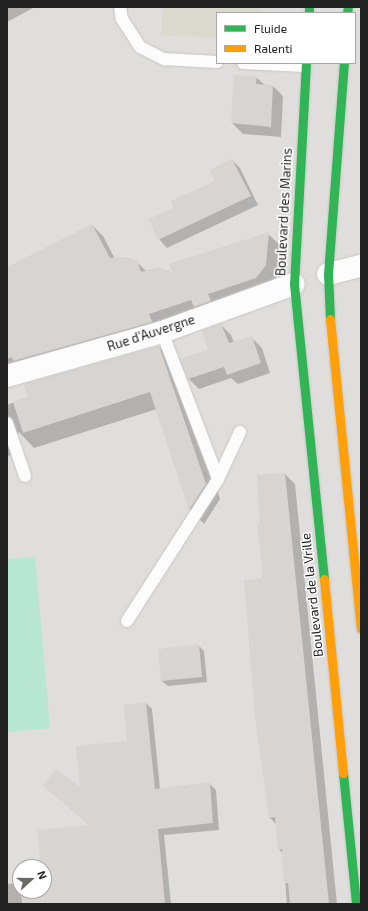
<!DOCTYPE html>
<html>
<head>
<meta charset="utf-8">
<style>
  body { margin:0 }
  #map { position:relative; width:368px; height:911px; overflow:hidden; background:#f0eeeb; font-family:"Exo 2",sans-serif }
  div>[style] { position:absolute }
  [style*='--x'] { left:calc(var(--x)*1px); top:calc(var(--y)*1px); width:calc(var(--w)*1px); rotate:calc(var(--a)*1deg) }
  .residential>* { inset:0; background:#dfdedc }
  .construction>* { inset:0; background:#d9d9cd }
  .pitch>* { inset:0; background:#b7e6d2 }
  .shadow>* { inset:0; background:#0003 }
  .building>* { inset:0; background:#d7d4d2 }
  .roads { filter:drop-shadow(0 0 1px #c9c8c7) drop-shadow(0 0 1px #c9c8c7) }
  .lane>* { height:12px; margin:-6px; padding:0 6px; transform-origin:6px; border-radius:6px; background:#fdfcfc }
  .street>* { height:22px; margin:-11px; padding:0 11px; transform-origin:11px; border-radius:11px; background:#fdfcfc }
  .fast>* { height:9px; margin:-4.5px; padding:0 4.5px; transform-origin:4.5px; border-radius:4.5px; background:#30b455 }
  .slow>* { height:9px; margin:-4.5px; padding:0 4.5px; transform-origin:4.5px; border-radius:4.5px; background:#ff9f0a }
  span { translate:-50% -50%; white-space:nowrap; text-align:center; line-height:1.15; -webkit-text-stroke:3px #fff; paint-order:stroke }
  .street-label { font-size:13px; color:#222 }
  .frame { position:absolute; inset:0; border:8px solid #222; pointer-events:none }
  .legend { position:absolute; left:216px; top:12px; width:140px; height:52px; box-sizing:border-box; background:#fff; border:1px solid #a7a7a7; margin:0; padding:5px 7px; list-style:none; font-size:12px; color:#222 }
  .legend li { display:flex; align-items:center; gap:8px; height:20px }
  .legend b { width:20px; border:1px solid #a7a7a7 }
  .north { position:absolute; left:12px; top:859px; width:40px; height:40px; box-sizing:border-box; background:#fff; border:1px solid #a7a7a7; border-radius:50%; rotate:69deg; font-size:11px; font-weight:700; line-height:16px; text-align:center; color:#222 }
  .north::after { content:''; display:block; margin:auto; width:14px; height:18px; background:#6a6968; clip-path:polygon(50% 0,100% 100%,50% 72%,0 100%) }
</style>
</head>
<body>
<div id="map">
  <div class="residential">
    <div style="clip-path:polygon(evenodd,7px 7px,361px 7px,361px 904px,7px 904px,7px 7px,217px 13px,355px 13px,355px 63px,217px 63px,217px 13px,7px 7px,20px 867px,44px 867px,44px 891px,20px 891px,20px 867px)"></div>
  </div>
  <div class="construction">
    <div style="clip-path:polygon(163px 7px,261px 7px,261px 13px,217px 13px,217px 37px,161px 36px)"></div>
  </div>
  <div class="pitch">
    <div style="clip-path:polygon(35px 557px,50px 728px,7px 732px,7px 559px)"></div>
  </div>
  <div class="shadow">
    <div style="clip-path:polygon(7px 7px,35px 7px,7px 22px)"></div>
    <div style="clip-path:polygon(256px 77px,265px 85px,273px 86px,283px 96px,281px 137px,243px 134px,232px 123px)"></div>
    <div style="clip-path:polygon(232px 160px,240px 168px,258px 205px,167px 248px,159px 239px,175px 208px,216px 181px)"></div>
    <div style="clip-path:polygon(92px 225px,103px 236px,115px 259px,136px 261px,147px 272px,174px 273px,268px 234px,279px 244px,277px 276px,269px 287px,7px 373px,7px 270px)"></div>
    <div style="clip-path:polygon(221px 325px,231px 335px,234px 343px,252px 338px,262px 348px,270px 373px,238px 384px,231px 378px,199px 389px,189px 379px,182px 360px,209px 350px)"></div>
    <div style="clip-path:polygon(159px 347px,174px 362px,220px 499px,204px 524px,190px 509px,157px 409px,34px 448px,19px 432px,14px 437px,19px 453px,7px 456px,7px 405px)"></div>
    <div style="clip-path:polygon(285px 474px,295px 484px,337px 904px,287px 904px,283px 854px,279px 849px,276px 824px,270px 818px,261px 523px)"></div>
    <div style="clip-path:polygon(198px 645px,204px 651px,207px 682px,168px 686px,162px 681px)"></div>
    <div style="clip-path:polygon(146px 703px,152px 709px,160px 789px,209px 783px,216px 790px,219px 830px,164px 835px,171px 904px,7px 904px,7px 884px,20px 883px,20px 891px,44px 891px,44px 867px,41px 867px,91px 826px,44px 786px,82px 790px,128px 741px)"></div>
  </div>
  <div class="building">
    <div style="clip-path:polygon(234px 75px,257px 76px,256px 84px,273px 85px,271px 127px,231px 123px)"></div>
    <div style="clip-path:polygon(232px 159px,251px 196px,158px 240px,149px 219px,174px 208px,171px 201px,215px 181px,209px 170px)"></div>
    <div style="clip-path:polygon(92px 224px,110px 258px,126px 257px,137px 260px,141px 272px,158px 267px,172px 272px,169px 264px,269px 232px,266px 265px,256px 278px,208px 294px,211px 301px,194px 307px,191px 300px,149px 314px,152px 322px,13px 361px,12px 357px,7px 359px,7px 267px)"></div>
    <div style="clip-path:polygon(221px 324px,229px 343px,252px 336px,261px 363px,227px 375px,224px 367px,188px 379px,180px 359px,208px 350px,202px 331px)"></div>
    <div style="clip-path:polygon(159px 346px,206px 484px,189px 510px,150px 392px,23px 433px,13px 402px,28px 397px,23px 384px)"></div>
    <div style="clip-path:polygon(285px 473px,323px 845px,329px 904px,290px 904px,288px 883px,284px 883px,282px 849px,278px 850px,275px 817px,269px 818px,255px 717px,244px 580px,263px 578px,257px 523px,260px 523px,257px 475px)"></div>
    <div style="clip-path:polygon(199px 644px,202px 677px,161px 681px,158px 649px)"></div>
    <div style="clip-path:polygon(146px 702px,155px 789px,210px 782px,213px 823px,158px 829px,165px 904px,22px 904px,21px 891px,44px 891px,44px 867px,40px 867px,38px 830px,90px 825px,43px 786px,56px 769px,80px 787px,76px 746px,127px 741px,124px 705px)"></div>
  </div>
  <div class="roads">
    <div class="lane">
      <div style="--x:120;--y:7;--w:12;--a:81"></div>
      <div style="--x:122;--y:19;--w:33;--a:57"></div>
      <div style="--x:140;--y:47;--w:27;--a:27"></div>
      <div style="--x:164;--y:59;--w:53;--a:3.2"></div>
      <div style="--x:243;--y:63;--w:62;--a:2.8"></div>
      <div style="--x:162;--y:332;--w:157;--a:69.1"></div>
      <div style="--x:218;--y:479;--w:52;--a:-64.9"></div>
      <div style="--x:7;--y:423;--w:56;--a:71.2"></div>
      <div style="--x:127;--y:621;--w:169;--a:-57.3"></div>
    </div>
    <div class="street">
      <div style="--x:328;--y:274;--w:34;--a:-14"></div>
      <div style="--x:7;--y:376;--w:161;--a:-15.8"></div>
      <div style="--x:162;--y:332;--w:140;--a:-20"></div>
    </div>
    <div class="fast">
      <div style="--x:309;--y:7;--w:6;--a:90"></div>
      <div style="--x:347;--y:13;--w:6;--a:-81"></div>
      <div style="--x:306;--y:63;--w:221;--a:93.1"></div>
      <div style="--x:294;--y:284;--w:297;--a:84.2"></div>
      <div style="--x:330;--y:319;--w:45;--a:-92.5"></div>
      <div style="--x:328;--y:274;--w:212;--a:-85.7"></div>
      <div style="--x:343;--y:773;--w:132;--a:84.3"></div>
    </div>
    <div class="slow">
      <div style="--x:330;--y:319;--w:311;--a:84.3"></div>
      <div style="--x:324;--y:579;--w:195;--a:84.4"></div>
    </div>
  </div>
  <div class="street-label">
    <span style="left:284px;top:212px;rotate:-87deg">Boulevard des Marins</span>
    <span style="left:151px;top:333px;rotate:-18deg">Rue d'Auvergne</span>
    <span style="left:312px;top:595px;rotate:-96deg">Boulevard de la Vrille</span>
  </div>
  <div class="frame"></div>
  <ul class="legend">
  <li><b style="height:5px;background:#30b455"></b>Fluide</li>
  <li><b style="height:5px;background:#ff9f0a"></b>Ralenti</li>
  </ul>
  <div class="north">N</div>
</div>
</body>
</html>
